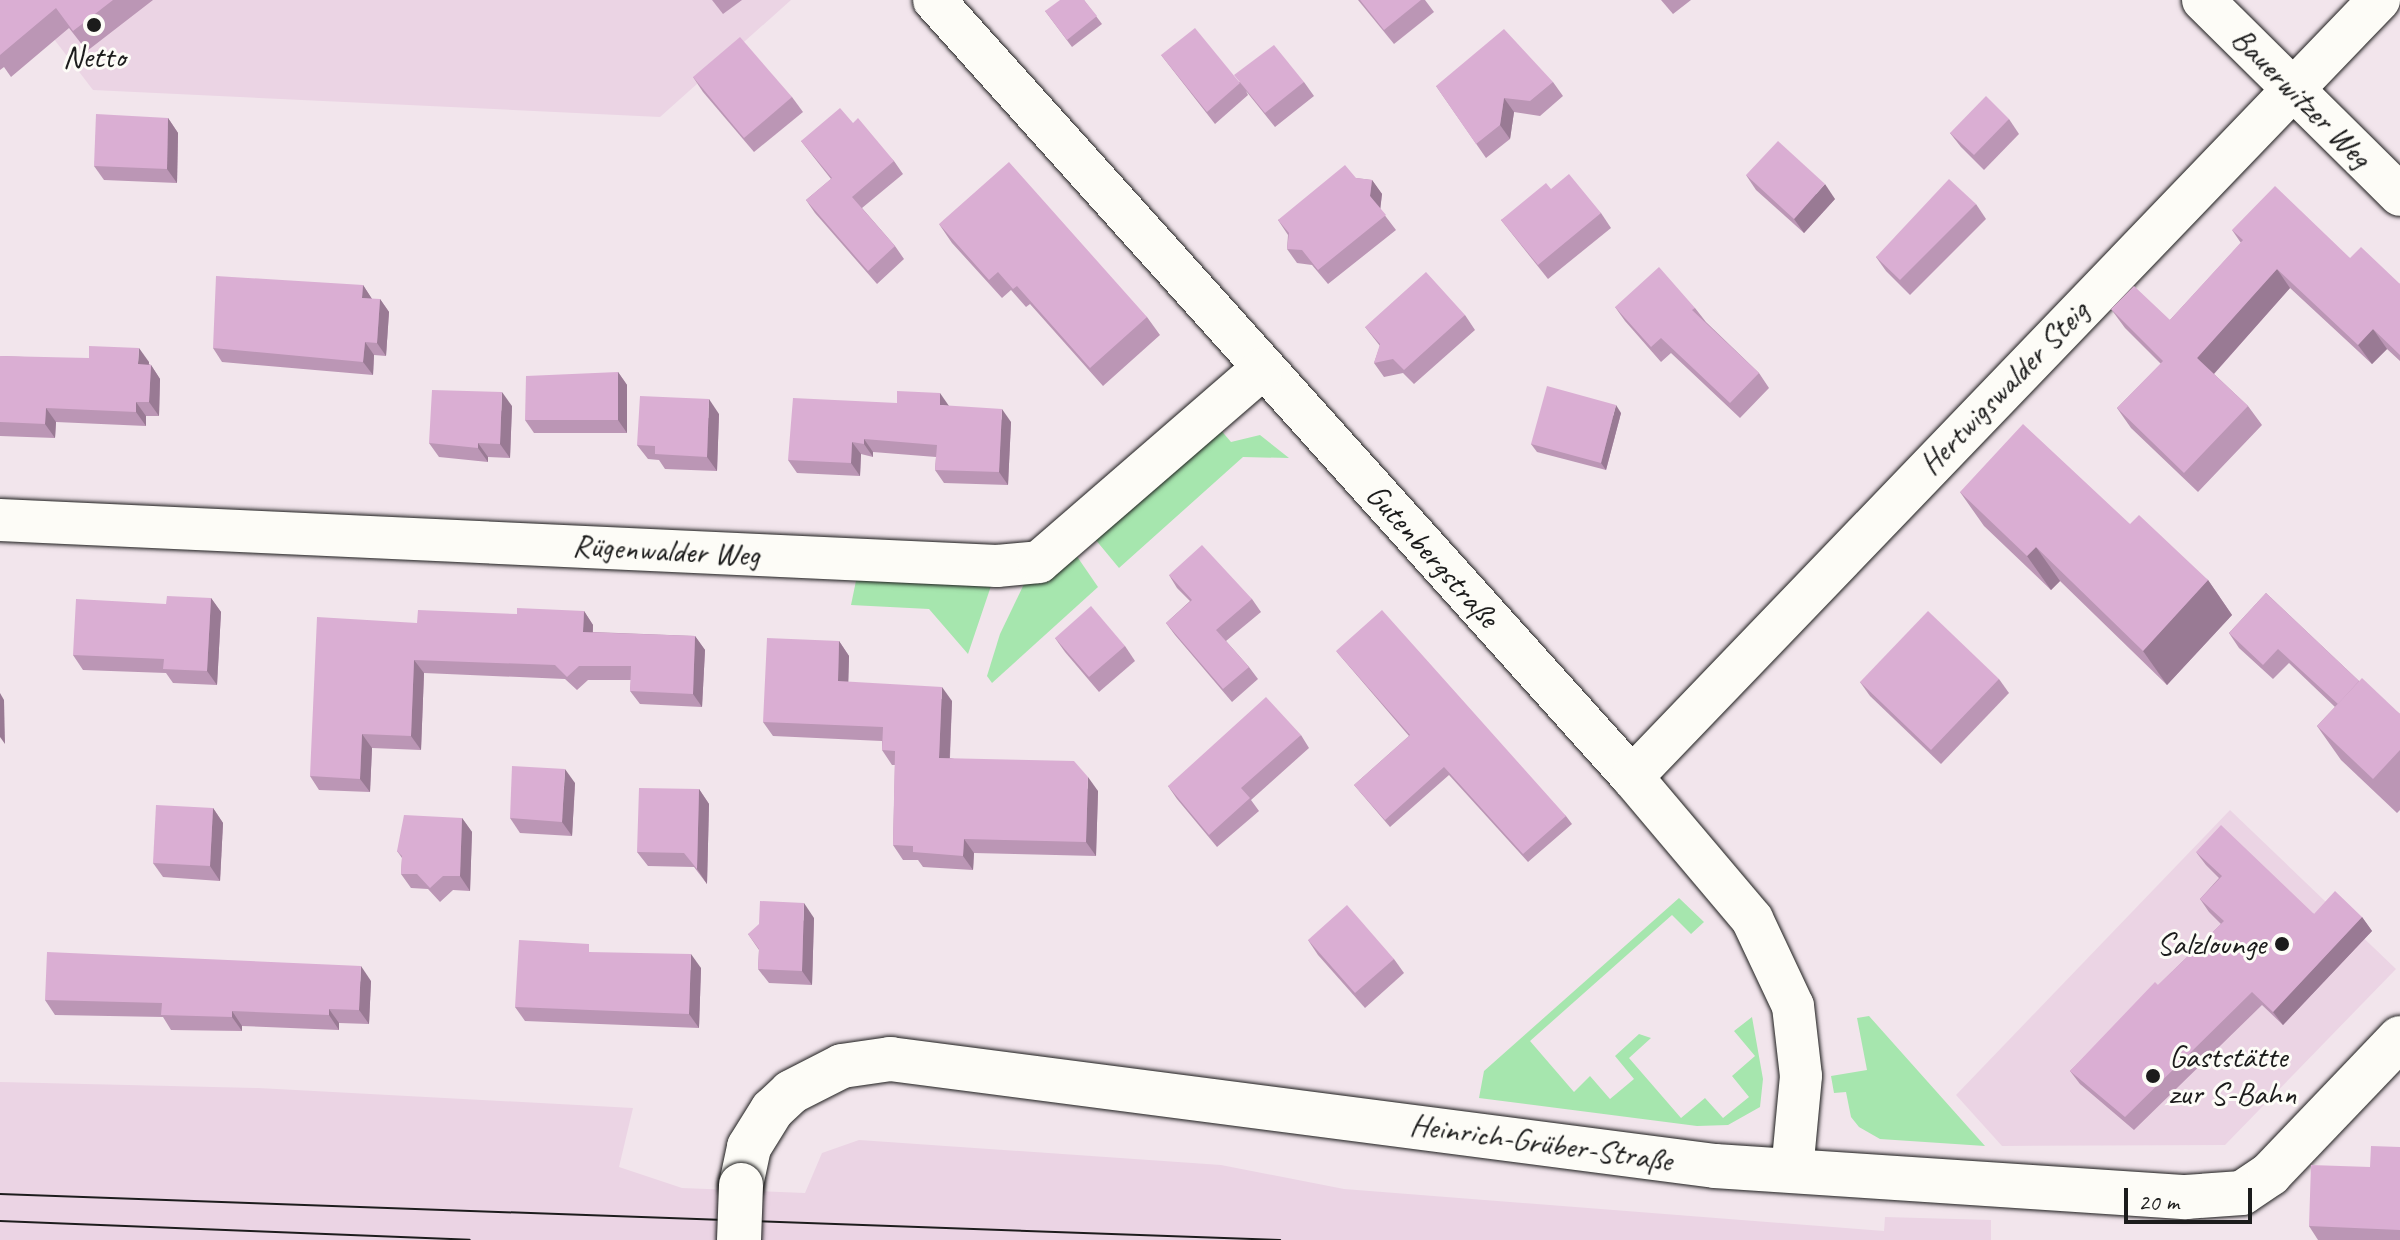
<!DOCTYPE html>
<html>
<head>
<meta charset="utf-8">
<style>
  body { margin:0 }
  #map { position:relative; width:2400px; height:1240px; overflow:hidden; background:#f2e5ec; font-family:Caveat,sans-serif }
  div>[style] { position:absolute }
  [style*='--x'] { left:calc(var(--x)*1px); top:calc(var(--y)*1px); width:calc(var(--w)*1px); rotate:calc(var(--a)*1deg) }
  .built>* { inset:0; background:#ebd4e4 }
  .green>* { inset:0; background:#a6e6ae }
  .roads { filter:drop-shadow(0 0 2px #1c1c1c) drop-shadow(0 0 2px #1c1c1c) }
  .minor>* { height:42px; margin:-21px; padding:0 21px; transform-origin:21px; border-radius:21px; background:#fdfcf7 }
  .tertiary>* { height:44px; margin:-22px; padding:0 22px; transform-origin:22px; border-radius:22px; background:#fdfcf7 }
  .tram>* { height:2px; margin:-1px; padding:0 1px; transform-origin:1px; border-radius:1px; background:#1c1c1c }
  .bridges { filter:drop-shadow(0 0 2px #1c1c1c) drop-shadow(0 0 2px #1c1c1c) }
  .tertiary-bridge>* { height:44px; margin:-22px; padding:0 22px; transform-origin:22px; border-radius:22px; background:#fdfcf7 }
  .wall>* { inset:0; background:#bb96b5 }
  .shaded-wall>* { inset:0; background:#997a94 }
  .building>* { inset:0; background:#daaed3 }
  .dots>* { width:22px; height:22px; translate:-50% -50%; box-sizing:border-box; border:4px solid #fdfcf7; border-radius:50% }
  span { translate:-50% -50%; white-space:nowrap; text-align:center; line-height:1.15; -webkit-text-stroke:6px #fdfcf7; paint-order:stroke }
  .poi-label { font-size:32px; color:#1c1c1c }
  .right { translate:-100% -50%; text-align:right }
  .left { translate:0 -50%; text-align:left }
  .street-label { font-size:32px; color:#1c1c1c }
  .scale { position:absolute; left:2124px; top:1188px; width:128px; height:36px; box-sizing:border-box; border:4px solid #1c1c1c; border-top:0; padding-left:10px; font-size:24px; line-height:28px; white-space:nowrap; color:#1c1c1c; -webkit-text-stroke:6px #fdfcf7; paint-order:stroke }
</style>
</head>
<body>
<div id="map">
  <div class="built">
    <div style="clip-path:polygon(24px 0,791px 0,660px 117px,93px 90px)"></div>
    <div style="clip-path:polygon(2230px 810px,2396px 969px,2225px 1145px,2002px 1146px,1956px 1095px)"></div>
    <div style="clip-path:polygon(0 1082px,258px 1088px,633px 1108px,619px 1167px,682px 1188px,805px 1193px,822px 1153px,859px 1140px,1221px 1165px,1344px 1189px,1884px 1231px,1885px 1217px,1991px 1220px,1991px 1240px,0 1240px)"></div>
  </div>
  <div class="green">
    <div style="clip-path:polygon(1219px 428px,1231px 442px,1260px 435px,1289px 458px,1243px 457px,1119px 568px,1095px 539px)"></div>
    <div style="clip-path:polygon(1076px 555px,1098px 587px,992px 683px,987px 676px,1000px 634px,1024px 584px)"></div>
    <div style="clip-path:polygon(857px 576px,992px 583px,968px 654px,929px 609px,851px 605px)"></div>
    <div style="clip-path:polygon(1679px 898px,1704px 922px,1691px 934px,1672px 915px,1530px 1041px,1574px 1092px,1590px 1076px,1610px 1099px,1634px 1079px,1615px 1056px,1639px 1034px,1651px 1038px,1629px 1058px,1681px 1118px,1705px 1098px,1723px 1118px,1749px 1097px,1732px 1076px,1755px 1056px,1734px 1031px,1752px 1017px,1763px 1079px,1760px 1107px,1728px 1125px,1697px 1126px,1479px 1098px,1484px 1071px)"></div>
    <div style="clip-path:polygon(1869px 1016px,1985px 1146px,1880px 1139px,1859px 1127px,1851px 1117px,1846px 1092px,1834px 1093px,1831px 1076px,1867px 1070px,1857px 1018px)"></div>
  </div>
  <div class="roads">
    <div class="minor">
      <div style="--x:934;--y:0;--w:1044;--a:48.07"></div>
      <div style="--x:1632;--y:777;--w:186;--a:49.8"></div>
      <div style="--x:1752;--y:919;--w:96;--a:64.8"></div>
      <div style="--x:1793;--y:1006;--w:70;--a:83.5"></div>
      <div style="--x:1801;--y:1076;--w:95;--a:95.4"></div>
      <div style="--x:2203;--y:0;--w:277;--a:44.7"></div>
      <div style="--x:0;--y:520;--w:998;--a:2.64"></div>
      <div style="--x:997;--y:566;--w:42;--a:-5.4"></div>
      <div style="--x:1039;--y:562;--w:294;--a:-40.9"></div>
      <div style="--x:1632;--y:777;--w:1078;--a:-46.13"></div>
    </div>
    <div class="tertiary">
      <div style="--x:741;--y:1185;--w:39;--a:-78"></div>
      <div style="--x:749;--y:1147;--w:44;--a:-58.1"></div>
      <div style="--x:772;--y:1110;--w:26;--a:-43"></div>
      <div style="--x:791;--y:1092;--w:57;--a:-27"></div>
      <div style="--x:842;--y:1066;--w:49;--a:-8.3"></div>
      <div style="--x:890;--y:1059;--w:832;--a:7.39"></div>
      <div style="--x:1715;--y:1166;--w:472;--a:3.8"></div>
      <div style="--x:2186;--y:1197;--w:56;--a:-4.1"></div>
      <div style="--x:2242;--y:1193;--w:34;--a:-34"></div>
      <div style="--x:2270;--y:1174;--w:188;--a:-46.3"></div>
    </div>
  </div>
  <div class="tram">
    <div style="--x:0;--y:1194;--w:1281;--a:2.06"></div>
    <div style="--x:0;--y:1221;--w:470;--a:2.3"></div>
  </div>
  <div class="bridges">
    <div class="tertiary-bridge">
      <div style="--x:739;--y:1240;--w:55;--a:-87.9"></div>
    </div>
  </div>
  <div class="wall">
    <div style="clip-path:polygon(0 0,153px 0,87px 51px,69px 28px,11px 77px,4px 67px,0 70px)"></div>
    <div style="clip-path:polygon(712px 0,742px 0,723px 14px)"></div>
    <div style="clip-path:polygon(1084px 0,1102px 24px,1072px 47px,1045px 11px)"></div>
    <div style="clip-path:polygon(1358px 0,1425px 0,1434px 12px,1394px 44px)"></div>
    <div style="clip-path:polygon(1661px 0,1691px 0,1673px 14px)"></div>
    <div style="clip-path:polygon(1161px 55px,1239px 82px,1304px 82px,1314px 96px,1275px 127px,1246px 91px,1248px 95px,1215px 124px)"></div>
    <div style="clip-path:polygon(693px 77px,792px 97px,803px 112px,754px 152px,703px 92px)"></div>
    <div style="clip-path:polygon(1553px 82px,1563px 96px,1540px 116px,1514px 112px,1510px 139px,1486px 158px,1436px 86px)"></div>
    <div style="clip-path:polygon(168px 118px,178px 133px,177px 183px,104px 180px,94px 166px)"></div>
    <div style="clip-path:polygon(2009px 119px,2019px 134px,1984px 170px,1961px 147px,1950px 133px)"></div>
    <div style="clip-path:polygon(853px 123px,894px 161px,903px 174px,862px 208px,895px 246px,904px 259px,877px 284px,815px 213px,806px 200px,831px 179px,801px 141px)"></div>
    <div style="clip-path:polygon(1746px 175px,1835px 199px,1804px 233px,1756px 190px)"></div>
    <div style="clip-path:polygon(1356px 178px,1372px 180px,1382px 194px,1380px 209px,1396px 230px,1328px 284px,1312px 265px,1297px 263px,1287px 249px,1288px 235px,1278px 220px)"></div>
    <div style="clip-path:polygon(1551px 189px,1601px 213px,1611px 228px,1548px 279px,1501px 220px)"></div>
    <div style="clip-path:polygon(1976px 204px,1986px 219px,1910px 295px,1886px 271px,1876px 257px)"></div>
    <div style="clip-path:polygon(939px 224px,1147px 317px,1160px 335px,1103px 386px,1030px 304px,1026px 307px,1011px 290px,1002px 298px,952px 243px)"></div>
    <div style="clip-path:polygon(2232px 230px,2350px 258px,2400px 284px,2400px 361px,2387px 349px,2372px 364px,2290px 288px,2214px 374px,2248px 406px,2262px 425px,2198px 492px,2131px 428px,2117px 408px,2161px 364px,2125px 328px,2111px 309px,2170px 320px,2241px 243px)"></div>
    <div style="clip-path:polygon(363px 285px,372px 299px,380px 299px,389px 312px,386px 356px,374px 355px,373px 375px,222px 362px,213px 348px)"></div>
    <div style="clip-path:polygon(1615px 307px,1695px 308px,1706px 322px,1759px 373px,1769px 388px,1740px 418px,1671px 353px,1661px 362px,1625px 321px)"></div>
    <div style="clip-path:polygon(1465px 315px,1475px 330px,1414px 384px,1403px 373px,1384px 377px,1374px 363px,1380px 346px,1365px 327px)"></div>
    <div style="clip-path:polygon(0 356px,149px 362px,149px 364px,151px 365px,160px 379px,159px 416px,146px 416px,146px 426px,56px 422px,55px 438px,0 436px)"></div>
    <div style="clip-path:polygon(618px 372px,627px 385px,627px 433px,534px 433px,525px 420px)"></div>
    <div style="clip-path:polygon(512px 406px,510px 458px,488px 457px,488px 462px,439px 457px,429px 443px)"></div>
    <div style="clip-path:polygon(948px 406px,1011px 422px,1008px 485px,944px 483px,935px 470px,936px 457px,873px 452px,873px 457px,861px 454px,860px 476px,797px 473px,788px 460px)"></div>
    <div style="clip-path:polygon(1621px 413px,1606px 470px,1537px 452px,1531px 444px)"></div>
    <div style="clip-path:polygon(719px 414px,717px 471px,665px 469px,659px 460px,648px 459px,637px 445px)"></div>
    <div style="clip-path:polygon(1960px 492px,2130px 524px,2208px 580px,2232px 615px,2167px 685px,2060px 581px,2051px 590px,1984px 526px)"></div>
    <div style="clip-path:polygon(1169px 575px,1252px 599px,1261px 612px,1226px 641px,1249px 667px,1258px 679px,1232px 702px,1175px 635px,1166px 623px,1190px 601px,1177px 588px)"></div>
    <div style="clip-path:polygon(2266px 593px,2359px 681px,2400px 714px,2400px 810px,2397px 813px,2341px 760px,2317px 726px,2335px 707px,2289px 663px,2273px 679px,2239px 648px,2229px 633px)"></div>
    <div style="clip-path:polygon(211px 598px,221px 612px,217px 685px,173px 683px,166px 673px,83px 670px,73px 655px,166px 604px)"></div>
    <div style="clip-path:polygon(584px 611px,593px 625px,593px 632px,695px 636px,705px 650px,702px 707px,640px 704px,630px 691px,631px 680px,588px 680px,577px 690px,565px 679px,424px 673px,421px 750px,372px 748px,370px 792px,319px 790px,310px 776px,417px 623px,517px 614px)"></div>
    <div style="clip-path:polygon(1055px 638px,1125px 646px,1135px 661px,1099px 692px,1065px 652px)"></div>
    <div style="clip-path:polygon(839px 641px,849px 656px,848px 682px,952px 701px,950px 758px,1098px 791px,1096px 856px,974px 853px,973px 870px,923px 867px,918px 860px,903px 860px,893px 845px,895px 765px,892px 765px,882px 750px,882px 741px,773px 736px,763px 722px)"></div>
    <div style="clip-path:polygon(1336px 651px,1566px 816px,1572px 824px,1528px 862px,1449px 775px,1390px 827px,1354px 785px,1409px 736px)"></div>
    <div style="clip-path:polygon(1999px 679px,2009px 693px,1941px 764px,1870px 696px,1860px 682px)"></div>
    <div style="clip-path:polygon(1301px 735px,1309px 748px,1251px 800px,1259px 811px,1217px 847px,1177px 799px,1168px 786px)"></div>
    <div style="clip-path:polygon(575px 783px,572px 836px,520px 833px,510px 818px)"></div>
    <div style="clip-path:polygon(699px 789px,709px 804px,707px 884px,694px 867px,648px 866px,637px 852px)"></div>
    <div style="clip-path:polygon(213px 808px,223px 823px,220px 881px,163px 877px,153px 863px)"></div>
    <div style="clip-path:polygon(462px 818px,472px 832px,470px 891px,453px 890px,440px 902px,428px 889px,411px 888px,401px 874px,402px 858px,397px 851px)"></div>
    <div style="clip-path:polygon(2196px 852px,2314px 914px,2362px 917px,2372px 931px,2283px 1025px,2262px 1005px,2134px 1130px,2080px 1084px,2070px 1071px,2221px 924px,2209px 912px,2200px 899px,2219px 878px,2206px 865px)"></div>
    <div style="clip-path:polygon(814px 918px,812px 985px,769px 983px,758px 969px,759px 950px,748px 934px)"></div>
    <div style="clip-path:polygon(1308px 940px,1394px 959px,1404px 973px,1365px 1008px,1318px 955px)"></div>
    <div style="clip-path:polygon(701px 968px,699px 1028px,525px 1021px,515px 1007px)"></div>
    <div style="clip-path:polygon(371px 981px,369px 1024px,339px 1023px,339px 1030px,242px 1026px,242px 1031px,171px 1030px,163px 1017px,55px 1015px,45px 1000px)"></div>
    <div style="clip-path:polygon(2400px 1147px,2400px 1240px,2318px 1240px,2309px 1226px,2370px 1167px)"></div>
  </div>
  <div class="shaded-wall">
    <div style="clip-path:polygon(1504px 98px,1514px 112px,1510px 139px,1500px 125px)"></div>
    <div style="clip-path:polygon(168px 118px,178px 133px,177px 183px,167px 169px)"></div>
    <div style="clip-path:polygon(1372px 180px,1382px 194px,1380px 211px,1370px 196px)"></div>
    <div style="clip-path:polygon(1825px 184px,1835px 199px,1804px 233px,1794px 219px)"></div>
    <div style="clip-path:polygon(2277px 269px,2290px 288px,2211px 377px,2197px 358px)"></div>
    <div style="clip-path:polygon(363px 285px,372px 299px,362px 298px)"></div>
    <div style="clip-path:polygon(380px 299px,389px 312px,386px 356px,377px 343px)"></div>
    <div style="clip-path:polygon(2373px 329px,2387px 349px,2372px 364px,2358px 345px)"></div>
    <div style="clip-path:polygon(365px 342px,374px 355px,373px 375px,363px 362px)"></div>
    <div style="clip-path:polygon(139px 348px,149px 362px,148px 378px,138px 364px)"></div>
    <div style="clip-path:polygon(151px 365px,160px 379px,159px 416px,149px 402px)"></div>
    <div style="clip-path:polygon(618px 372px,627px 385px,627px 433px,618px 420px)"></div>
    <div style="clip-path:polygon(502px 392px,512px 406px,510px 458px,500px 444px)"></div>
    <div style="clip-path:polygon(940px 393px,949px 406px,940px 405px)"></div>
    <div style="clip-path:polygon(709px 399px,719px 414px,717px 471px,707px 457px)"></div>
    <div style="clip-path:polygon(136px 402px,146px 416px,146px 426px,136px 412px)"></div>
    <div style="clip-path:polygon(1616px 405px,1621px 413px,1606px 470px,1601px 463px)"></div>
    <div style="clip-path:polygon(46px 408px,56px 422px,55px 438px,45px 424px)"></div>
    <div style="clip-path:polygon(1002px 409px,1011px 422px,1008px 485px,999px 472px)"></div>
    <div style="clip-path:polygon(864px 439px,873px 452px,873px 457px,864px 444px)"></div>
    <div style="clip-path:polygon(852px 442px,861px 454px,860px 476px,851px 463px)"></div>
    <div style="clip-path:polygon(478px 443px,488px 457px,488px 462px,478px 448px)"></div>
    <div style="clip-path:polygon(2036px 547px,2060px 581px,2051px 590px,2027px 556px)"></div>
    <div style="clip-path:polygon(2208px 580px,2232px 615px,2167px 685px,2143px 651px)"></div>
    <div style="clip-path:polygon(211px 598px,221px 612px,217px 685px,207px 671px)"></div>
    <div style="clip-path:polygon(584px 611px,593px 625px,592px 646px,583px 632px)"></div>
    <div style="clip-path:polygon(695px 636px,705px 650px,702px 707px,693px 694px)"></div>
    <div style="clip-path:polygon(839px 641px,849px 656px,848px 696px,838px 681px)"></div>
    <div style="clip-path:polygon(414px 660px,424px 673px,421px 750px,411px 736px)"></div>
    <div style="clip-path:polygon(942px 687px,952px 701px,949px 772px,939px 758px)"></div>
    <div style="clip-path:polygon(0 693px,4px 700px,5px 744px,0 737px)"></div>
    <div style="clip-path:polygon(362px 734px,372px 748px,370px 792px,360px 779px)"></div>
    <div style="clip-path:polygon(565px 769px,575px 783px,572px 836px,562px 822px)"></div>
    <div style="clip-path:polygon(1088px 777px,1098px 791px,1096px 856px,1086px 842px)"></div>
    <div style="clip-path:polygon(699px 789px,709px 804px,707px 884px,697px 869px)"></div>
    <div style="clip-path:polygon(213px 808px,223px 823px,220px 881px,210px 866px)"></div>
    <div style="clip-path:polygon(462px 818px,472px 832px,470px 891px,460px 876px)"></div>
    <div style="clip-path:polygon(964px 839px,974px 853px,973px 870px,963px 856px)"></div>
    <div style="clip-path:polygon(804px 903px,814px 918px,812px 985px,802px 971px)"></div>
    <div style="clip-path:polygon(2362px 917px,2372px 931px,2283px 1025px,2273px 1012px)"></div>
    <div style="clip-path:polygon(691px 954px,701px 968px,699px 1028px,689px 1014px)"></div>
    <div style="clip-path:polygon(361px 966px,371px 981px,369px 1024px,359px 1010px)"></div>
    <div style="clip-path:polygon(329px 1009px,339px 1023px,339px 1030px,329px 1015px)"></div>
    <div style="clip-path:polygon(232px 1011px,242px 1026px,242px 1031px,232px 1017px)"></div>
  </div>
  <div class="building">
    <div style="clip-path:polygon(0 0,113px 0,73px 31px,56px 8px,0 55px)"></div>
    <div style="clip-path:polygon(1060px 0,1084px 0,1097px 16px,1067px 40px,1045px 11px)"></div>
    <div style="clip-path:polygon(1360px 0,1421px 0,1384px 30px)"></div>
    <div style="clip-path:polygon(1195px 28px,1240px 83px,1207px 112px,1161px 55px)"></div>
    <div style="clip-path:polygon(1504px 29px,1553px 82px,1530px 101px,1504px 98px,1500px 125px,1476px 144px,1436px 86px)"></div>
    <div style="clip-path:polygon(740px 37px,792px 97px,744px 138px,693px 77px)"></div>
    <div style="clip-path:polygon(1274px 45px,1304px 82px,1265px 113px,1234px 75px)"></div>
    <div style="clip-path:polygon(1986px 96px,2009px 119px,1974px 155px,1950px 133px)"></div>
    <div style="clip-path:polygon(840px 108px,853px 123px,858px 118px,894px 161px,852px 197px,895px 246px,868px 271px,806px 200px,832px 178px,801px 141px)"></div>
    <div style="clip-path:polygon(96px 114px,168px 118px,167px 169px,94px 166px)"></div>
    <div style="clip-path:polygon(1778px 141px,1825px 184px,1794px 219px,1746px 175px)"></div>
    <div style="clip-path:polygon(1009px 162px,1147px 317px,1090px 368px,1017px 286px,1013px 289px,998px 272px,989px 280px,939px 224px)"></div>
    <div style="clip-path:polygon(1345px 165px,1356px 178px,1372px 180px,1370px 196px,1386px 215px,1318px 270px,1302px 250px,1287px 249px,1289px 233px,1278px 220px)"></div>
    <div style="clip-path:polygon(1569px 174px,1601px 213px,1538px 265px,1501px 220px,1546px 183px,1551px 189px)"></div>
    <div style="clip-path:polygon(1949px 179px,1976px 204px,1900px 280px,1876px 257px)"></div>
    <div style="clip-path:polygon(2275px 186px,2350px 258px,2361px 247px,2400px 284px,2400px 355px,2373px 329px,2358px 345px,2277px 269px,2197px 358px,2248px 406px,2184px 473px,2117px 408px,2163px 361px,2111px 309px,2134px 286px,2170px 320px,2243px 240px,2232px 230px)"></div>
    <div style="clip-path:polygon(1659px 267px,1695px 308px,1692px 310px,1759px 373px,1730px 403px,1661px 338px,1651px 347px,1615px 307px)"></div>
    <div style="clip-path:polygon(1426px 272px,1465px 315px,1404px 370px,1393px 359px,1374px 363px,1380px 344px,1365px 327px)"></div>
    <div style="clip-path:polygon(216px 276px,363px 285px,362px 298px,380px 299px,377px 343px,365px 342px,363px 362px,213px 348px)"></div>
    <div style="clip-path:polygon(89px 346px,139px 348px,138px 364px,151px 365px,149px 402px,136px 402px,136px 412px,46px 408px,45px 424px,0 422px,0 356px,89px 358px)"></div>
    <div style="clip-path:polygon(618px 372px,618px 420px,525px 420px,526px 376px)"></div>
    <div style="clip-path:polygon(1547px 386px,1616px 405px,1601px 463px,1531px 444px)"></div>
    <div style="clip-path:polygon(432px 390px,502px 392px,500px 444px,478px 443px,478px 448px,429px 443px)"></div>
    <div style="clip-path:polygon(897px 391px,940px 393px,940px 405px,1002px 409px,999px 472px,935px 470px,937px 445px,864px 439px,864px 444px,852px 442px,851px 463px,788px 460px,793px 398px,897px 403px)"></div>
    <div style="clip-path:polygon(640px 396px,709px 399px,707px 457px,655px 454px,655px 446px,637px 445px)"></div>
    <div style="clip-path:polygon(2023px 424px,2130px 524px,2139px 515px,2208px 580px,2143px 651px,2036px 547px,2027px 556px,1960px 492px)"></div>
    <div style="clip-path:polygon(1202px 545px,1252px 599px,1216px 630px,1249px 667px,1223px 689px,1166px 623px,1192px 600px,1169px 575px)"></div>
    <div style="clip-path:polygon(2266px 593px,2359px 681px,2338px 704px,2278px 649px,2263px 665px,2229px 633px)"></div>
    <div style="clip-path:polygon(167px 596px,211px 598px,207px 671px,163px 669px,164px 659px,73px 655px,76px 599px,166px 604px)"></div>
    <div style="clip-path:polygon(1091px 606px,1125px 646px,1089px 677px,1055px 638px)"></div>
    <div style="clip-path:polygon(517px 608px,584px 611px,583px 632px,695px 636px,693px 694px,630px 691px,631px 666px,579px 666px,567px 677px,555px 665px,414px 660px,411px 736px,362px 734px,360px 779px,310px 776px,317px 617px,417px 623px,418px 610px,517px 614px)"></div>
    <div style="clip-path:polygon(1382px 610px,1566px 816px,1523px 854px,1444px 767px,1385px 820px,1354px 785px,1410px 735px,1336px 651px)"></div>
    <div style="clip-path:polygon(1928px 611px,1999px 679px,1931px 750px,1860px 682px)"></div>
    <div style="clip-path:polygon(767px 638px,839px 641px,838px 681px,942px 687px,939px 758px,1074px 761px,1088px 777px,1086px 842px,964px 839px,963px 856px,913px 852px,913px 846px,893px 845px,895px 751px,882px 750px,883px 727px,763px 722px)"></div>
    <div style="clip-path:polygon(2362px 678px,2400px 714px,2400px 750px,2373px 779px,2317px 726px)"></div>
    <div style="clip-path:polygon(1266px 697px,1301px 735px,1241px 788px,1250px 798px,1209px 835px,1168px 786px)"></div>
    <div style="clip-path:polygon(512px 766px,565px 769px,562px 822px,510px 818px)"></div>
    <div style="clip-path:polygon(639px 788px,699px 789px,697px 869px,684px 853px,637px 852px)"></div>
    <div style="clip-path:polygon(156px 805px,213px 808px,210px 866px,153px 863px)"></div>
    <div style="clip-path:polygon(404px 815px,462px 818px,460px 876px,443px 876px,430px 888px,417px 874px,401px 874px,402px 856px,397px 851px)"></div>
    <div style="clip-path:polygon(2221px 825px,2314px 914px,2335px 891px,2362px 917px,2273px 1012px,2252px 992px,2125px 1117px,2070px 1071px,2155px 982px,2158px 985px,2224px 921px,2200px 899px,2222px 876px,2196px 852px)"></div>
    <div style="clip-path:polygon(760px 901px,804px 903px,802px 971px,758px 969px,759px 949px,748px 934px,759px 924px)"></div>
    <div style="clip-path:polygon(1347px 905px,1394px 959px,1355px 993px,1308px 940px)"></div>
    <div style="clip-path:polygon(519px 940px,589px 944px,589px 952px,691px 954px,689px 1014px,515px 1007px)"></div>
    <div style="clip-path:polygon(47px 952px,361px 966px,359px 1010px,329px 1009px,329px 1015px,232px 1011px,232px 1017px,161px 1015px,162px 1003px,45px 1000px)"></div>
    <div style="clip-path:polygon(2371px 1146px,2400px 1147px,2400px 1230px,2309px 1226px,2311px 1165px,2370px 1167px)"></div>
  </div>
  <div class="dots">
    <div style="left:94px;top:25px;background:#1c1c1c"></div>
    <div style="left:2282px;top:944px;background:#1c1c1c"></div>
    <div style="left:2153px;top:1076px;background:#1c1c1c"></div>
  </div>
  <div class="poi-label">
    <span style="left:94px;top:57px">Netto</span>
    <span class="right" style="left:2266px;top:944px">Salzlounge</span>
    <span class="left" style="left:2169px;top:1076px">Gaststätte<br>zur S-Bahn</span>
  </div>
  <div class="street-label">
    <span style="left:2301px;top:98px;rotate:45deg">Bauerwitzer Weg</span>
    <span style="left:2004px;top:388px;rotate:-46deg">Hertwigswalder Steig</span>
    <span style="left:666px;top:551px;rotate:3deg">Rügenwalder Weg</span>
    <span style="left:1432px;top:556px;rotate:48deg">Gutenbergstraße</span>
    <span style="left:1541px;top:1143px;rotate:8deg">Heinrich-Grüber-Straße</span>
  </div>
  <div class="scale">20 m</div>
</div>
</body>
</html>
